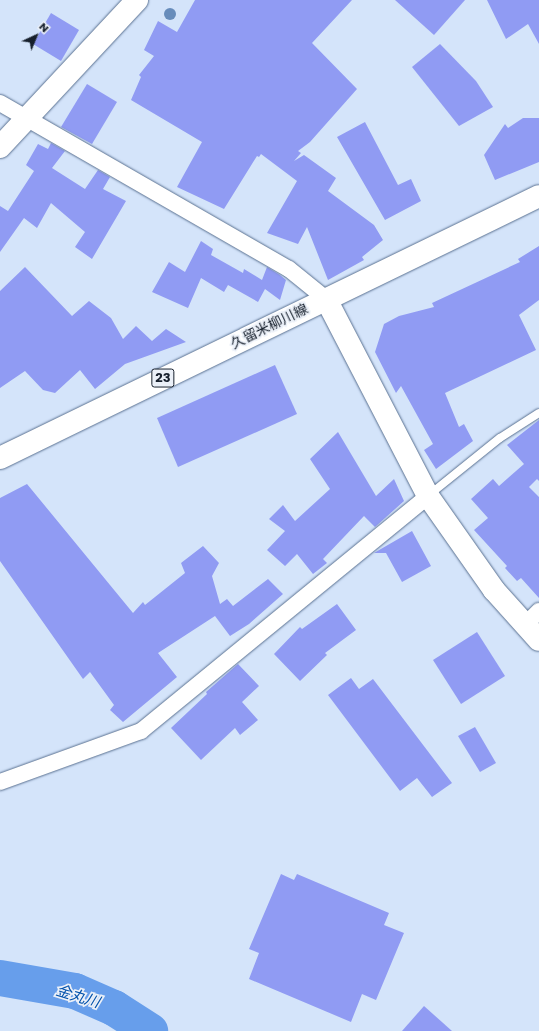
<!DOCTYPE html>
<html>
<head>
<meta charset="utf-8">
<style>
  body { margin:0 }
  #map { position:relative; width:539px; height:1031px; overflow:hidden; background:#d4e4fa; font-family:Poppins,"Noto Sans JP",sans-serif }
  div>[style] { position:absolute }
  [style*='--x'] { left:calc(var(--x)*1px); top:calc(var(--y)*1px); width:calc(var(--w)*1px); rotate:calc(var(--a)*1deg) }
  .river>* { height:36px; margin:-18px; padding:0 18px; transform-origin:18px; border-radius:18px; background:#679eeb }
  .building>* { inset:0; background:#909bf3 }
  .roads { filter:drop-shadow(0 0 1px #5a7191) drop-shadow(0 0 1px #5a7191) }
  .lane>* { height:8px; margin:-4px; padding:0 4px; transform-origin:4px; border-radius:4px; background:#fff }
  .street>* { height:16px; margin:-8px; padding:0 8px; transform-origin:8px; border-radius:8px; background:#fff }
  .secondary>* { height:22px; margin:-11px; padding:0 11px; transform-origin:11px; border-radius:11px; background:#fff }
  .primary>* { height:22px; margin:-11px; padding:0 11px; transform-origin:11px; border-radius:11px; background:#fff }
  .trees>* { width:12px; height:12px; margin:-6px; border-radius:50%; background:#678cbb }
  span { translate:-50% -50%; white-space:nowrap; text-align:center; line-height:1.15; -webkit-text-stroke:3.5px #ebf0f8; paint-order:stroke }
  .shield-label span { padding:1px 3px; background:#ebf0f8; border:1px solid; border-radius:3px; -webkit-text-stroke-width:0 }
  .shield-label { font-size:13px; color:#17202d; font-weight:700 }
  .street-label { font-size:14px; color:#17202d }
  .water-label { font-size:15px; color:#0251ab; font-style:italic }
  .north { position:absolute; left:16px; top:16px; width:40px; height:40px; -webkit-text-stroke:3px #ebf0f8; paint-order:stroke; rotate:44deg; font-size:11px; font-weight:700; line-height:16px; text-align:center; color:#17202d }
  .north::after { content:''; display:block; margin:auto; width:14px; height:18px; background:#17202d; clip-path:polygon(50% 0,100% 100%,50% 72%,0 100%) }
</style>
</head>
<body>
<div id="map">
  <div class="river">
    <div style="--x:0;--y:978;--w:76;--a:9.8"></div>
    <div style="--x:75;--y:991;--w:43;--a:23.6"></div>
    <div style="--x:114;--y:1008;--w:43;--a:32.6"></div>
  </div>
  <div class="building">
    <div style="clip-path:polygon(195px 0,352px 0,312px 43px,357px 89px,310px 142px,298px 151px,301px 153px,294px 161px,304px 155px,336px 178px,328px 191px,374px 225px,383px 240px,362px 257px,364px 260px,328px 280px,307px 227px,298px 244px,267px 233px,297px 181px,261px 154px,259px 157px,257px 156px,224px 209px,177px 187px,202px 142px,131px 100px,141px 77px,139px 75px,154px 56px,144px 50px,158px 21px,177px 32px)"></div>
    <div style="clip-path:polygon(395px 0,465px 0,434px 35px)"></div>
    <div style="clip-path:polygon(487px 0,539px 0,539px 44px,528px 24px,506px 39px)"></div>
    <div style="clip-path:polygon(51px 13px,79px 30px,61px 61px,33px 44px)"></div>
    <div style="clip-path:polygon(440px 44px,476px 81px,493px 107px,459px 126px,412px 67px)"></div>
    <div style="clip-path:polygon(87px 84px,117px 102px,92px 144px,61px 127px)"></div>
    <div style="clip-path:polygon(523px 118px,539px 118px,539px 162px,495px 180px,484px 155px,505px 124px,508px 128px)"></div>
    <div style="clip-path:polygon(365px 122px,398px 185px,411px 179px,421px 201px,385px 220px,337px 137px)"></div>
    <div style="clip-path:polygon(51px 143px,65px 151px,52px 168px,85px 189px,98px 170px,110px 177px,103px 189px,126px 201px,92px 259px,75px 247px,85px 232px,51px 203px,37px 228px,24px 218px,0 252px,0 206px,8px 211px,34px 171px,26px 165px,38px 144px,48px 149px)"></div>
    <div style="clip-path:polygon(201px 241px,213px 249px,211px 255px,243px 273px,244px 269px,262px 280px,267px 267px,280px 275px,286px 280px,280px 300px,265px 289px,258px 302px,228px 285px,224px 292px,201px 278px,188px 308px,152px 292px,169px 262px,185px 272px)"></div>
    <div style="clip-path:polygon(539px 246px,539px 300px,519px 315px,536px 350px,445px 393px,459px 427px,464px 424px,473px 441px,436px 469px,424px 450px,433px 444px,401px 386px,396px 393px,375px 352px,384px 324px,399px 316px,434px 307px,432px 303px,520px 262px,518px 259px)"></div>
    <div style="clip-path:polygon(25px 267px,72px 316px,89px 301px,111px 318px,123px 339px,136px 326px,152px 341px,166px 329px,186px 342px,125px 364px,95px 389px,80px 370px,55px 393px,43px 390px,25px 371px,0 388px,0 291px)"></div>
    <div style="clip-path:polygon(275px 365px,297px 414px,178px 467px,157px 418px)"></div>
    <div style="clip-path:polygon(539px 420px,539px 481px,537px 479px,529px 487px,539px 497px,539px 598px,521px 578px,517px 581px,505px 568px,507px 566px,474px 530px,488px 518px,471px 499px,493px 479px,499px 486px,524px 464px,507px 445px)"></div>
    <div style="clip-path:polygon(338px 432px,376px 496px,394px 479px,404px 501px,375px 527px,364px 516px,323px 559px,327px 563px,313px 574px,297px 554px,285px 566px,267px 550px,285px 531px,269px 519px,283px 505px,295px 521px,330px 489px,310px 459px)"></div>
    <div style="clip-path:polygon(27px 484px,133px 613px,143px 602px,145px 605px,185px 573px,181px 563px,203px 546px,219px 563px,212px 576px,220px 604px,227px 599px,233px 606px,268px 579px,283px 594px,249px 624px,230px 636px,215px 616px,158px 653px,177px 677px,123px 722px,110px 710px,114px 705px,90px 672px,83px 679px,0 561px,0 498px)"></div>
    <div style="clip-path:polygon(412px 531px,431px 566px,402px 582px,386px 553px,374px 553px)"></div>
    <div style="clip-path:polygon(337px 604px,356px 630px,325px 653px,327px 655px,300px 681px,274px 654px,300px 627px,302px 629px)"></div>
    <div style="clip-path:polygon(477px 632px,505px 676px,461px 704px,433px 660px)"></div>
    <div style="clip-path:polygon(238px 664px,259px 686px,242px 702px,258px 720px,240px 735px,235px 728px,201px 760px,171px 728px,207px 694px,206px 692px)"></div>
    <div style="clip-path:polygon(351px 678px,359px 689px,373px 679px,452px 783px,432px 797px,417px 778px,400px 791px,328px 695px)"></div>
    <div style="clip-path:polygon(475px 727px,496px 763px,480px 772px,458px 736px)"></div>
    <div style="clip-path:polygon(281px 874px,294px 880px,297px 874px,389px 913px,384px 925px,404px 933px,376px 1000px,362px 994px,351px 1022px,249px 979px,259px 953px,249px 949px)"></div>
    <div style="clip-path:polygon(424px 1006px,452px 1031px,402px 1031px)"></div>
  </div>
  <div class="roads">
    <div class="lane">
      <div style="--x:429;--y:495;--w:91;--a:-38.8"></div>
      <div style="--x:500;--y:438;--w:46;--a:-32.7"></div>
    </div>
    <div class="street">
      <div style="--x:0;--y:103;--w:333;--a:29.9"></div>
      <div style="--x:289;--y:269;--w:48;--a:39"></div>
      <div style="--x:525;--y:625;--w:20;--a:-45"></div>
      <div style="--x:0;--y:782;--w:150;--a:-19.9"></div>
      <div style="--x:141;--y:731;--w:371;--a:-39.3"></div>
    </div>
    <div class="secondary">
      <div style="--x:0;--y:147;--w:201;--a:-47"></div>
      <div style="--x:326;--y:299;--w:222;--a:62.6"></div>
      <div style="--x:428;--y:496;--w:115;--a:54.9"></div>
      <div style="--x:494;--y:590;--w:67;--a:48"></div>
    </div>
    <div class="primary">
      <div style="--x:0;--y:458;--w:599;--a:-25.92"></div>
    </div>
  </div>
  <div class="trees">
    <div style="left:170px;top:14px"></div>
  </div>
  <div class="shield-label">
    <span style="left:163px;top:378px">23</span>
  </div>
  <div class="street-label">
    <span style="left:269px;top:326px;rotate:-26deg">久留米柳川線</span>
  </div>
  <div class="water-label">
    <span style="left:78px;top:996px;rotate:17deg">金丸川</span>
  </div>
  <div class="north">N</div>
</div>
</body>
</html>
